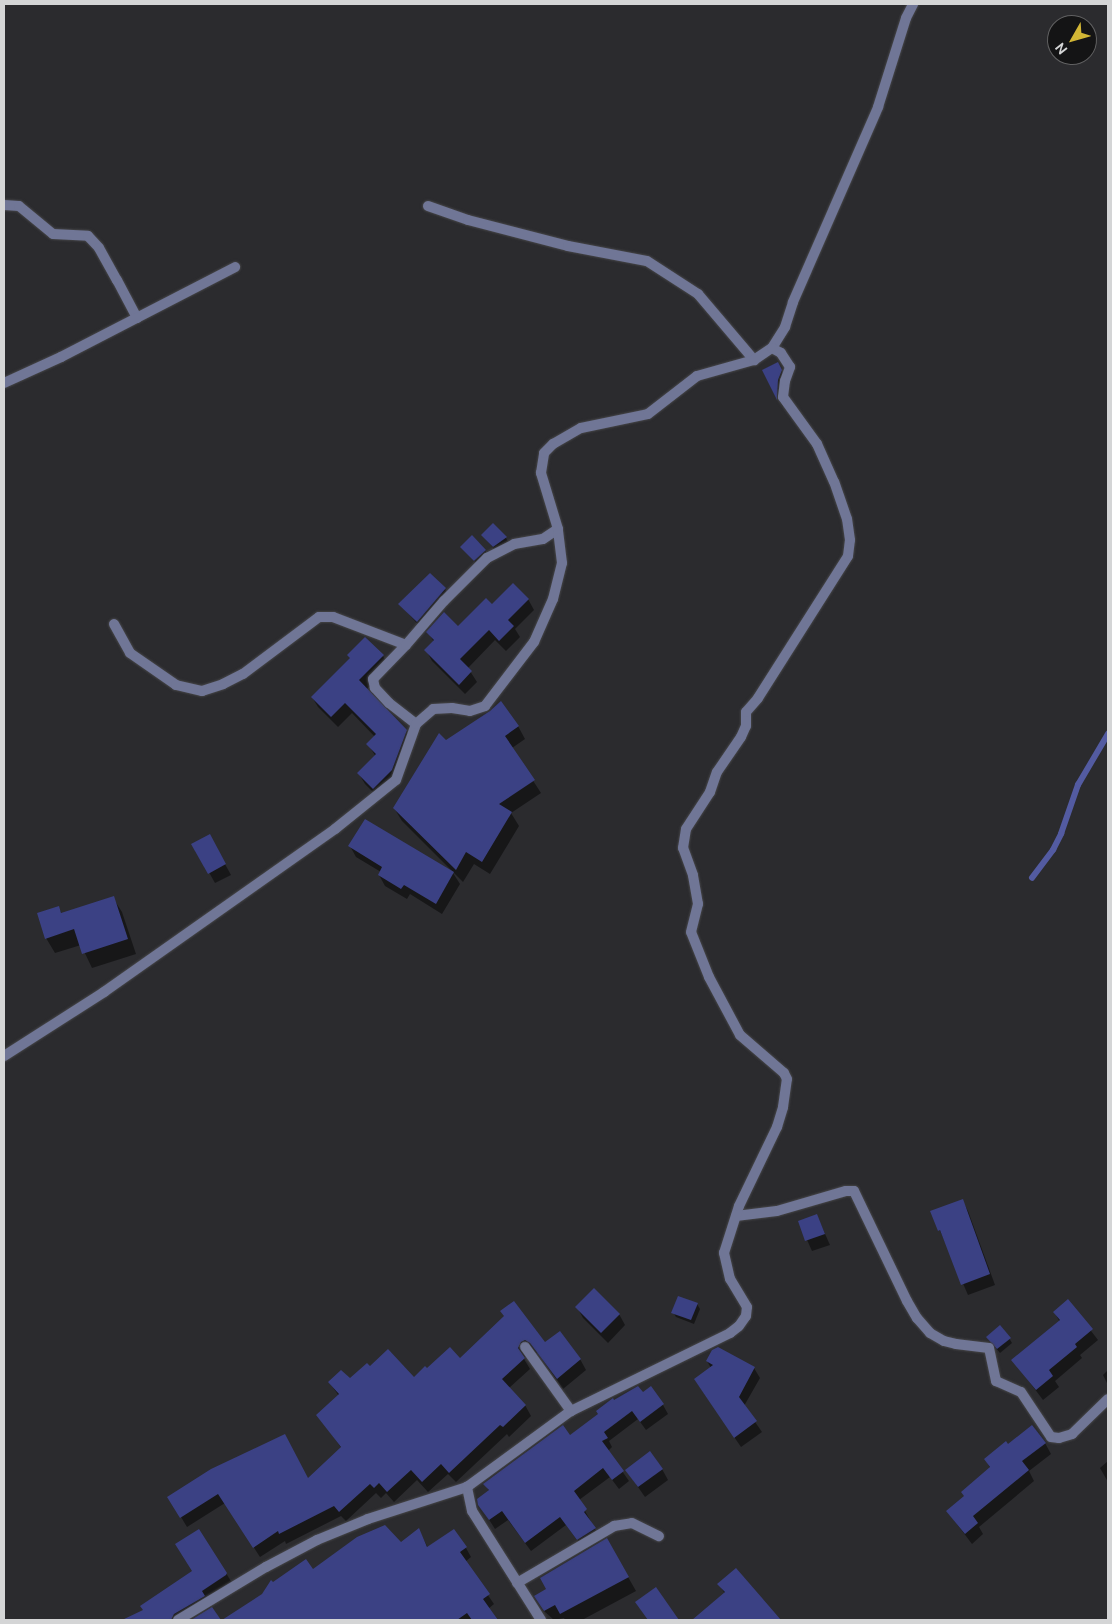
<!DOCTYPE html>
<html>
<head>
<meta charset="utf-8">
<style>
  body { margin:0 }
  #map { position:relative; width:1112px; height:1624px; overflow:hidden; background:#2b2b2e; font-family:Ubuntu,sans-serif }
  div>[style] { position:absolute }
  [style*='--x'] { left:calc(var(--x)*1px); top:calc(var(--y)*1px); width:calc(var(--w)*1px); rotate:calc(var(--a)*1deg) }
  .shadow>* { inset:0; background:#0007 }
  .stream>* { height:5.5px; margin:-2.75px; padding:0 2.75px; transform-origin:2.75px; border-radius:2.75px; background:#535ba1 }
  .building>* { inset:0; background:#3b4184 }
  .roads { filter:drop-shadow(0 0 1px #464649) drop-shadow(0 0 1px #464649) }
  .minor>* { height:10px; margin:-5px; padding:0 5px; transform-origin:5px; border-radius:5px; background:#707696 }
  span { translate:-50% -50%; white-space:nowrap; text-align:center; line-height:1.15; -webkit-text-stroke:4.5px #141415; paint-order:stroke }
  .frame { position:absolute; inset:0; border:5px solid #d4d5d6; pointer-events:none }
  .north { position:absolute; left:1047px; top:15px; width:50px; height:50px; box-sizing:border-box; background:#141415; border:1px solid #616162; border-radius:50%; rotate:232deg; font-size:14px; font-weight:700; line-height:20px; text-align:center; color:#d4d5d6 }
  .north::after { content:''; display:block; margin:auto; width:18px; height:22px; background:#d2b635; clip-path:polygon(50% 0,100% 100%,50% 72%,0 100%) }
</style>
</head>
<body>
<div id="map">
  <div class="shadow">
    <div style="clip-path:polygon(777px 363px,783px 374px,783px 407px,763px 370px)"></div>
    <div style="clip-path:polygon(483px 536px,506px 538px,508px 542px,496px 551px)"></div>
    <div style="clip-path:polygon(462px 547px,485px 550px,488px 555px,478px 565px)"></div>
    <div style="clip-path:polygon(445px 589px,449px 597px,422px 629px,400px 604px)"></div>
    <div style="clip-path:polygon(528px 599px,534px 610px,515px 629px,520px 637px,506px 651px,495px 640px,468px 668px,477px 682px,465px 694px,432px 661px,426px 650px,434px 642px,428px 632px,458px 628px,492px 606px)"></div>
    <div style="clip-path:polygon(383px 656px,389px 667px,367px 689px,406px 731px,412px 742px,380px 799px,365px 784px,359px 774px,376px 757px,368px 744px,375px 737px,352px 713px,338px 727px,318px 707px,312px 697px)"></div>
    <div style="clip-path:polygon(518px 726px,525px 739px,512px 748px,541px 793px,511px 813px,519px 826px,490px 874px,474px 864px,463px 882px,402px 821px,394px 808px,446px 741px)"></div>
    <div style="clip-path:polygon(365px 820px,453px 873px,460px 884px,442px 914px,410px 894px,407px 899px,385px 886px,379px 875px,381px 872px,356px 857px,350px 846px)"></div>
    <div style="clip-path:polygon(193px 844px,215px 846px,231px 875px,215px 883px)"></div>
    <div style="clip-path:polygon(113px 898px,122px 912px,136px 954px,92px 968px,81px 945px,55px 953px,46px 938px,58px 907px,62px 914px)"></div>
    <div style="clip-path:polygon(962px 1200px,968px 1211px,995px 1285px,968px 1295px,932px 1212px)"></div>
    <div style="clip-path:polygon(817px 1216px,830px 1245px,812px 1251px,799px 1222px)"></div>
    <div style="clip-path:polygon(1068px 1301px,1098px 1340px,1080px 1355px,1082px 1358px,1055px 1381px,1059px 1387px,1043px 1400px,1013px 1360px,1060px 1322px,1054px 1312px)"></div>
    <div style="clip-path:polygon(697px 1304px,700px 1309px,694px 1324px,676px 1317px,673px 1312px)"></div>
    <div style="clip-path:polygon(577px 1307px,619px 1314px,625px 1325px,608px 1343px,583px 1318px)"></div>
    <div style="clip-path:polygon(505px 1317px,545px 1344px,580px 1359px,586px 1370px,563px 1389px,538px 1353px,527px 1351px,524px 1359px,530px 1369px,509px 1388px,525px 1405px,531px 1416px,509px 1437px,507px 1434px,456px 1482px,448px 1474px,428px 1492px,417px 1480px,394px 1502px,386px 1493px,381px 1498px,376px 1493px,346px 1521px,341px 1516px,286px 1544px,285px 1541px,260px 1557px,225px 1503px,187px 1527px,169px 1497px,308px 1480px,342px 1449px,318px 1415px,339px 1396px,329px 1382px,350px 1380px,370px 1368px,414px 1379px,427px 1370px,460px 1360px)"></div>
    <div style="clip-path:polygon(1009px 1338px,1012px 1343px,1000px 1353px,991px 1342px)"></div>
    <div style="clip-path:polygon(707px 1361px,754px 1368px,760px 1378px,744px 1406px,762px 1432px,741px 1447px,695px 1380px,711px 1368px)"></div>
    <div style="clip-path:polygon(1108px 1370px,1108px 1385px,1103px 1375px)"></div>
    <div style="clip-path:polygon(642px 1394px,663px 1405px,668px 1414px,646px 1430px,638px 1419px,609px 1441px,612px 1447px,608px 1451px,629px 1481px,619px 1489px,610px 1477px,579px 1500px,600px 1538px,583px 1548px,566px 1525px,531px 1551px,508px 1520px,495px 1529px,479px 1504px,489px 1491px,485px 1484px)"></div>
    <div style="clip-path:polygon(1045px 1443px,1051px 1454px,1029px 1471px,1034px 1481px,979px 1527px,983px 1534px,972px 1544px,947px 1511px,965px 1497px,990px 1468px,986px 1460px,1008px 1446px)"></div>
    <div style="clip-path:polygon(1108px 1461px,1108px 1482px,1100px 1468px)"></div>
    <div style="clip-path:polygon(662px 1469px,668px 1480px,645px 1497px,626px 1470px)"></div>
    <div style="clip-path:polygon(419px 1530px,428px 1548px,466px 1548px,471px 1557px,465px 1562px,494px 1604px,488px 1609px,496px 1620px,295px 1620px,268px 1602px,280px 1620px,224px 1620px,264px 1594px,274px 1583px,401px 1543px)"></div>
    <div style="clip-path:polygon(607px 1540px,636px 1591px,582px 1620px,565px 1620px,564px 1618px,554px 1620px,543px 1610px,548px 1590px)"></div>
    <div style="clip-path:polygon(736px 1569px,780px 1620px,694px 1620px,725px 1594px,719px 1584px)"></div>
    <div style="clip-path:polygon(226px 1573px,232px 1583px,181px 1620px,125px 1620px)"></div>
  </div>
  <div class="stream">
    <div style="--x:1032;--y:878;--w:35;--a:-53"></div>
    <div style="--x:1053;--y:850;--w:18;--a:-63"></div>
    <div style="--x:1061;--y:834;--w:52;--a:-70.9"></div>
    <div style="--x:1078;--y:785;--w:59;--a:-59.5"></div>
  </div>
  <div class="building">
    <div style="clip-path:polygon(778px 362px,782px 370px,778px 380px,777px 400px,762px 370px)"></div>
    <div style="clip-path:polygon(493px 523px,507px 537px,493px 547px,481px 535px)"></div>
    <div style="clip-path:polygon(472px 535px,486px 550px,474px 561px,460px 547px)"></div>
    <div style="clip-path:polygon(430px 573px,446px 588px,417px 622px,398px 604px)"></div>
    <div style="clip-path:polygon(513px 583px,529px 599px,508px 620px,514px 626px,499px 641px,489px 630px,460px 659px,472px 671px,459px 685px,424px 650px,434px 640px,426px 632px,444px 612px,458px 626px,486px 598px,492px 604px)"></div>
    <div style="clip-path:polygon(365px 637px,384px 655px,359px 680px,407px 730px,392px 770px,373px 789px,357px 773px,376px 754px,366px 744px,376px 734px,345px 703px,331px 717px,311px 697px,350px 658px,347px 655px)"></div>
    <div style="clip-path:polygon(501px 701px,519px 726px,505px 736px,535px 780px,499px 804px,512px 812px,482px 862px,466px 852px,456px 870px,393px 808px,439px 733px,446px 740px,490px 711px)"></div>
    <div style="clip-path:polygon(365px 819px,454px 872px,436px 904px,404px 885px,401px 889px,378px 875px,382px 867px,348px 846px)"></div>
    <div style="clip-path:polygon(210px 834px,226px 864px,208px 874px,191px 844px)"></div>
    <div style="clip-path:polygon(114px 896px,128px 939px,82px 954px,74px 929px,45px 939px,37px 913px,59px 906px,61px 913px)"></div>
    <div style="clip-path:polygon(963px 1199px,990px 1274px,961px 1285px,940px 1230px,938px 1231px,930px 1211px)"></div>
    <div style="clip-path:polygon(817px 1214px,825px 1234px,805px 1241px,798px 1221px)"></div>
    <div style="clip-path:polygon(594px 1288px,620px 1314px,601px 1333px,575px 1307px)"></div>
    <div style="clip-path:polygon(678px 1296px,698px 1303px,691px 1320px,671px 1313px)"></div>
    <div style="clip-path:polygon(1068px 1299px,1093px 1329px,1075px 1344px,1077px 1347px,1049px 1370px,1053px 1376px,1036px 1390px,1011px 1360px,1060px 1320px,1053px 1312px)"></div>
    <div style="clip-path:polygon(514px 1301px,545px 1342px,560px 1331px,581px 1359px,557px 1379px,530px 1343px,525px 1340px,521px 1342px,518px 1348px,525px 1358px,502px 1379px,526px 1405px,503px 1427px,500px 1425px,449px 1473px,441px 1464px,422px 1482px,411px 1470px,387px 1492px,379px 1483px,374px 1488px,370px 1484px,339px 1512px,334px 1506px,279px 1534px,278px 1531px,253px 1548px,218px 1494px,180px 1518px,167px 1497px,211px 1469px,285px 1434px,308px 1478px,341px 1447px,316px 1415px,339px 1394px,328px 1382px,341px 1370px,350px 1378px,367px 1363px,370px 1366px,388px 1349px,414px 1377px,425px 1366px,427px 1368px,450px 1347px,460px 1358px,504px 1316px,500px 1311px)"></div>
    <div style="clip-path:polygon(1000px 1325px,1011px 1338px,997px 1349px,986px 1337px)"></div>
    <div style="clip-path:polygon(718px 1347px,755px 1367px,739px 1397px,757px 1421px,734px 1438px,694px 1379px,713px 1365px,706px 1361px,712px 1350px)"></div>
    <div style="clip-path:polygon(638px 1386px,643px 1392px,651px 1386px,664px 1404px,640px 1422px,632px 1411px,604px 1432px,608px 1438px,602px 1441px,624px 1471px,612px 1480px,603px 1468px,574px 1491px,587px 1509px,584px 1512px,596px 1528px,577px 1540px,560px 1517px,525px 1543px,502px 1511px,489px 1520px,478px 1505px,477px 1499px,489px 1490px,483px 1484px,563px 1425px,570px 1435px,598px 1414px,596px 1411px,613px 1398px,614px 1400px)"></div>
    <div style="clip-path:polygon(1032px 1425px,1046px 1443px,1022px 1461px,1029px 1470px,973px 1516px,978px 1523px,965px 1534px,946px 1511px,964px 1496px,961px 1492px,990px 1467px,984px 1459px,1006px 1441px,1008px 1444px)"></div>
    <div style="clip-path:polygon(650px 1451px,663px 1469px,638px 1487px,625px 1470px)"></div>
    <div style="clip-path:polygon(385px 1525px,401px 1542px,419px 1528px,427px 1547px,454px 1529px,467px 1547px,460px 1552px,490px 1594px,483px 1599px,498px 1620px,472px 1620px,467px 1613px,457px 1620px,222px 1620px,262px 1594px,271px 1580px,273px 1582px,306px 1559px,313px 1569px,357px 1537px)"></div>
    <div style="clip-path:polygon(199px 1529px,227px 1573px,226px 1575px,202px 1591px,205px 1596px,174px 1614px,171px 1620px,122px 1620px,143px 1610px,140px 1606px,192px 1571px,175px 1544px)"></div>
    <div style="clip-path:polygon(607px 1538px,629px 1577px,560px 1614px,555px 1605px,544px 1611px,534px 1596px,546px 1589px,540px 1578px)"></div>
    <div style="clip-path:polygon(736px 1568px,781px 1620px,692px 1620px,725px 1592px,717px 1584px)"></div>
    <div style="clip-path:polygon(656px 1587px,679px 1620px,648px 1620px,635px 1602px)"></div>
    <div style="clip-path:polygon(212px 1607px,221px 1620px,191px 1620px)"></div>
  </div>
  <div class="roads">
    <div class="minor">
      <div style="--x:4;--y:205;--w:15;--a:4"></div>
      <div style="--x:19;--y:206;--w:44;--a:39.5"></div>
      <div style="--x:53;--y:234;--w:35;--a:3"></div>
      <div style="--x:88;--y:236;--w:16;--a:47"></div>
      <div style="--x:99;--y:248;--w:37;--a:61"></div>
      <div style="--x:117;--y:280;--w:43;--a:62.2"></div>
      <div style="--x:428;--y:206;--w:42;--a:19.3"></div>
      <div style="--x:468;--y:220;--w:103;--a:14.6"></div>
      <div style="--x:568;--y:246;--w:80;--a:10.8"></div>
      <div style="--x:647;--y:261;--w:61;--a:32.9"></div>
      <div style="--x:698;--y:294;--w:87;--a:49.7"></div>
      <div style="--x:4;--y:383;--w:63;--a:-24.5"></div>
      <div style="--x:61;--y:357;--w:196;--a:-27.3"></div>
      <div style="--x:114;--y:624;--w:33;--a:61"></div>
      <div style="--x:130;--y:653;--w:56;--a:34.8"></div>
      <div style="--x:176;--y:685;--w:27;--a:13"></div>
      <div style="--x:202;--y:691;--w:22;--a:-18"></div>
      <div style="--x:223;--y:684;--w:22;--a:-27"></div>
      <div style="--x:243;--y:674;--w:95;--a:-36.9"></div>
      <div style="--x:319;--y:617;--w:14;--a:0"></div>
      <div style="--x:333;--y:617;--w:78;--a:21"></div>
      <div style="--x:416;--y:724;--w:34;--a:-142"></div>
      <div style="--x:389;--y:703;--w:21;--a:-133"></div>
      <div style="--x:375;--y:688;--w:9;--a:-103"></div>
      <div style="--x:373;--y:679;--w:47;--a:-45.9"></div>
      <div style="--x:406;--y:645;--w:58;--a:-49.2"></div>
      <div style="--x:444;--y:601;--w:61;--a:-45"></div>
      <div style="--x:487;--y:558;--w:30;--a:-27"></div>
      <div style="--x:514;--y:544;--w:29;--a:-10"></div>
      <div style="--x:543;--y:539;--w:18;--a:-34"></div>
      <div style="--x:4;--y:1056;--w:119;--a:-32.6"></div>
      <div style="--x:104;--y:992;--w:283;--a:-35.2"></div>
      <div style="--x:335;--y:829;--w:78;--a:-38.8"></div>
      <div style="--x:396;--y:780;--w:59;--a:-70.3"></div>
      <div style="--x:416;--y:724;--w:23;--a:-41"></div>
      <div style="--x:433;--y:709;--w:19;--a:-3"></div>
      <div style="--x:452;--y:708;--w:18;--a:9"></div>
      <div style="--x:470;--y:711;--w:16;--a:-18"></div>
      <div style="--x:485;--y:706;--w:81;--a:-52.6"></div>
      <div style="--x:534;--y:642;--w:47;--a:-66.2"></div>
      <div style="--x:553;--y:599;--w:37;--a:-76"></div>
      <div style="--x:562;--y:563;--w:34;--a:-97"></div>
      <div style="--x:558;--y:529;--w:59;--a:-106.9"></div>
      <div style="--x:541;--y:473;--w:20;--a:-81"></div>
      <div style="--x:544;--y:453;--w:13;--a:-45"></div>
      <div style="--x:553;--y:444;--w:32;--a:-30"></div>
      <div style="--x:581;--y:428;--w:68;--a:-11.8"></div>
      <div style="--x:648;--y:414;--w:62;--a:-37.8"></div>
      <div style="--x:697;--y:376;--w:59;--a:-15.7"></div>
      <div style="--x:754;--y:360;--w:22;--a:-34"></div>
      <div style="--x:772;--y:348;--w:25;--a:-58"></div>
      <div style="--x:785;--y:327;--w:26;--a:-72"></div>
      <div style="--x:793;--y:302;--w:213;--a:-66.4"></div>
      <div style="--x:878;--y:107;--w:93;--a:-72.5"></div>
      <div style="--x:906;--y:18;--w:16;--a:-63"></div>
      <div style="--x:736;--y:1216;--w:41;--a:-7"></div>
      <div style="--x:777;--y:1211;--w:72;--a:-16.2"></div>
      <div style="--x:846;--y:1191;--w:8;--a:0"></div>
      <div style="--x:854;--y:1191;--w:122;--a:64.3"></div>
      <div style="--x:907;--y:1301;--w:20;--a:60"></div>
      <div style="--x:917;--y:1318;--w:20;--a:49"></div>
      <div style="--x:930;--y:1333;--w:16;--a:30"></div>
      <div style="--x:944;--y:1341;--w:12;--a:14"></div>
      <div style="--x:956;--y:1344;--w:33;--a:7"></div>
      <div style="--x:989;--y:1348;--w:34;--a:78"></div>
      <div style="--x:996;--y:1381;--w:27;--a:24"></div>
      <div style="--x:1021;--y:1392;--w:54;--a:56.3"></div>
      <div style="--x:1051;--y:1437;--w:8;--a:7"></div>
      <div style="--x:1059;--y:1438;--w:14;--a:-17"></div>
      <div style="--x:1072;--y:1434;--w:50;--a:-44.2"></div>
      <div style="--x:525;--y:1347;--w:79;--a:54.3"></div>
      <div style="--x:517;--y:1583;--w:113;--a:-30.4"></div>
      <div style="--x:614;--y:1526;--w:18;--a:-9"></div>
      <div style="--x:632;--y:1523;--w:30;--a:26"></div>
      <div style="--x:178;--y:1620;--w:103;--a:-31.1"></div>
      <div style="--x:266;--y:1567;--w:58;--a:-27.9"></div>
      <div style="--x:317;--y:1540;--w:55;--a:-22.4"></div>
      <div style="--x:368;--y:1519;--w:104;--a:-17.9"></div>
      <div style="--x:541;--y:1620;--w:129;--a:-122.3"></div>
      <div style="--x:472;--y:1511;--w:25;--a:-102"></div>
      <div style="--x:467;--y:1487;--w:129;--a:-36.2"></div>
      <div style="--x:571;--y:1411;--w:177;--a:-26.1"></div>
      <div style="--x:730;--y:1333;--w:11;--a:-38"></div>
      <div style="--x:739;--y:1326;--w:12;--a:-55"></div>
      <div style="--x:746;--y:1316;--w:9;--a:-84"></div>
      <div style="--x:747;--y:1307;--w:33;--a:-121"></div>
      <div style="--x:730;--y:1279;--w:27;--a:-103"></div>
      <div style="--x:724;--y:1253;--w:49;--a:-72.3"></div>
      <div style="--x:739;--y:1206;--w:88;--a:-64.3"></div>
      <div style="--x:777;--y:1127;--w:21;--a:-73"></div>
      <div style="--x:783;--y:1107;--w:28;--a:-82"></div>
      <div style="--x:787;--y:1079;--w:7;--a:-117"></div>
      <div style="--x:784;--y:1073;--w:58;--a:-139.2"></div>
      <div style="--x:740;--y:1035;--w:66;--a:-118.1"></div>
      <div style="--x:709;--y:977;--w:48;--a:-111.8"></div>
      <div style="--x:691;--y:932;--w:29;--a:-76"></div>
      <div style="--x:698;--y:904;--w:29;--a:-100"></div>
      <div style="--x:693;--y:875;--w:29;--a:-110"></div>
      <div style="--x:683;--y:848;--w:19;--a:-81"></div>
      <div style="--x:686;--y:829;--w:44;--a:-57"></div>
      <div style="--x:710;--y:792;--w:21;--a:-71"></div>
      <div style="--x:717;--y:772;--w:42;--a:-55.6"></div>
      <div style="--x:741;--y:737;--w:12;--a:-66"></div>
      <div style="--x:746;--y:726;--w:14;--a:-90"></div>
      <div style="--x:746;--y:712;--w:18;--a:-49"></div>
      <div style="--x:758;--y:698;--w:168;--a:-57.6"></div>
      <div style="--x:848;--y:556;--w:16;--a:-83"></div>
      <div style="--x:850;--y:540;--w:21;--a:-98"></div>
      <div style="--x:847;--y:519;--w:39;--a:-109"></div>
      <div style="--x:834;--y:482;--w:42;--a:-114.1"></div>
      <div style="--x:817;--y:444;--w:58;--a:-125.9"></div>
      <div style="--x:783;--y:397;--w:16;--a:-83"></div>
      <div style="--x:785;--y:381;--w:15;--a:-70"></div>
      <div style="--x:790;--y:367;--w:17;--a:-123"></div>
      <div style="--x:781;--y:353;--w:10;--a:-151"></div>
    </div>
  </div>
  <div class="frame"></div>
  <div class="north">N</div>
</div>
</body>
</html>
